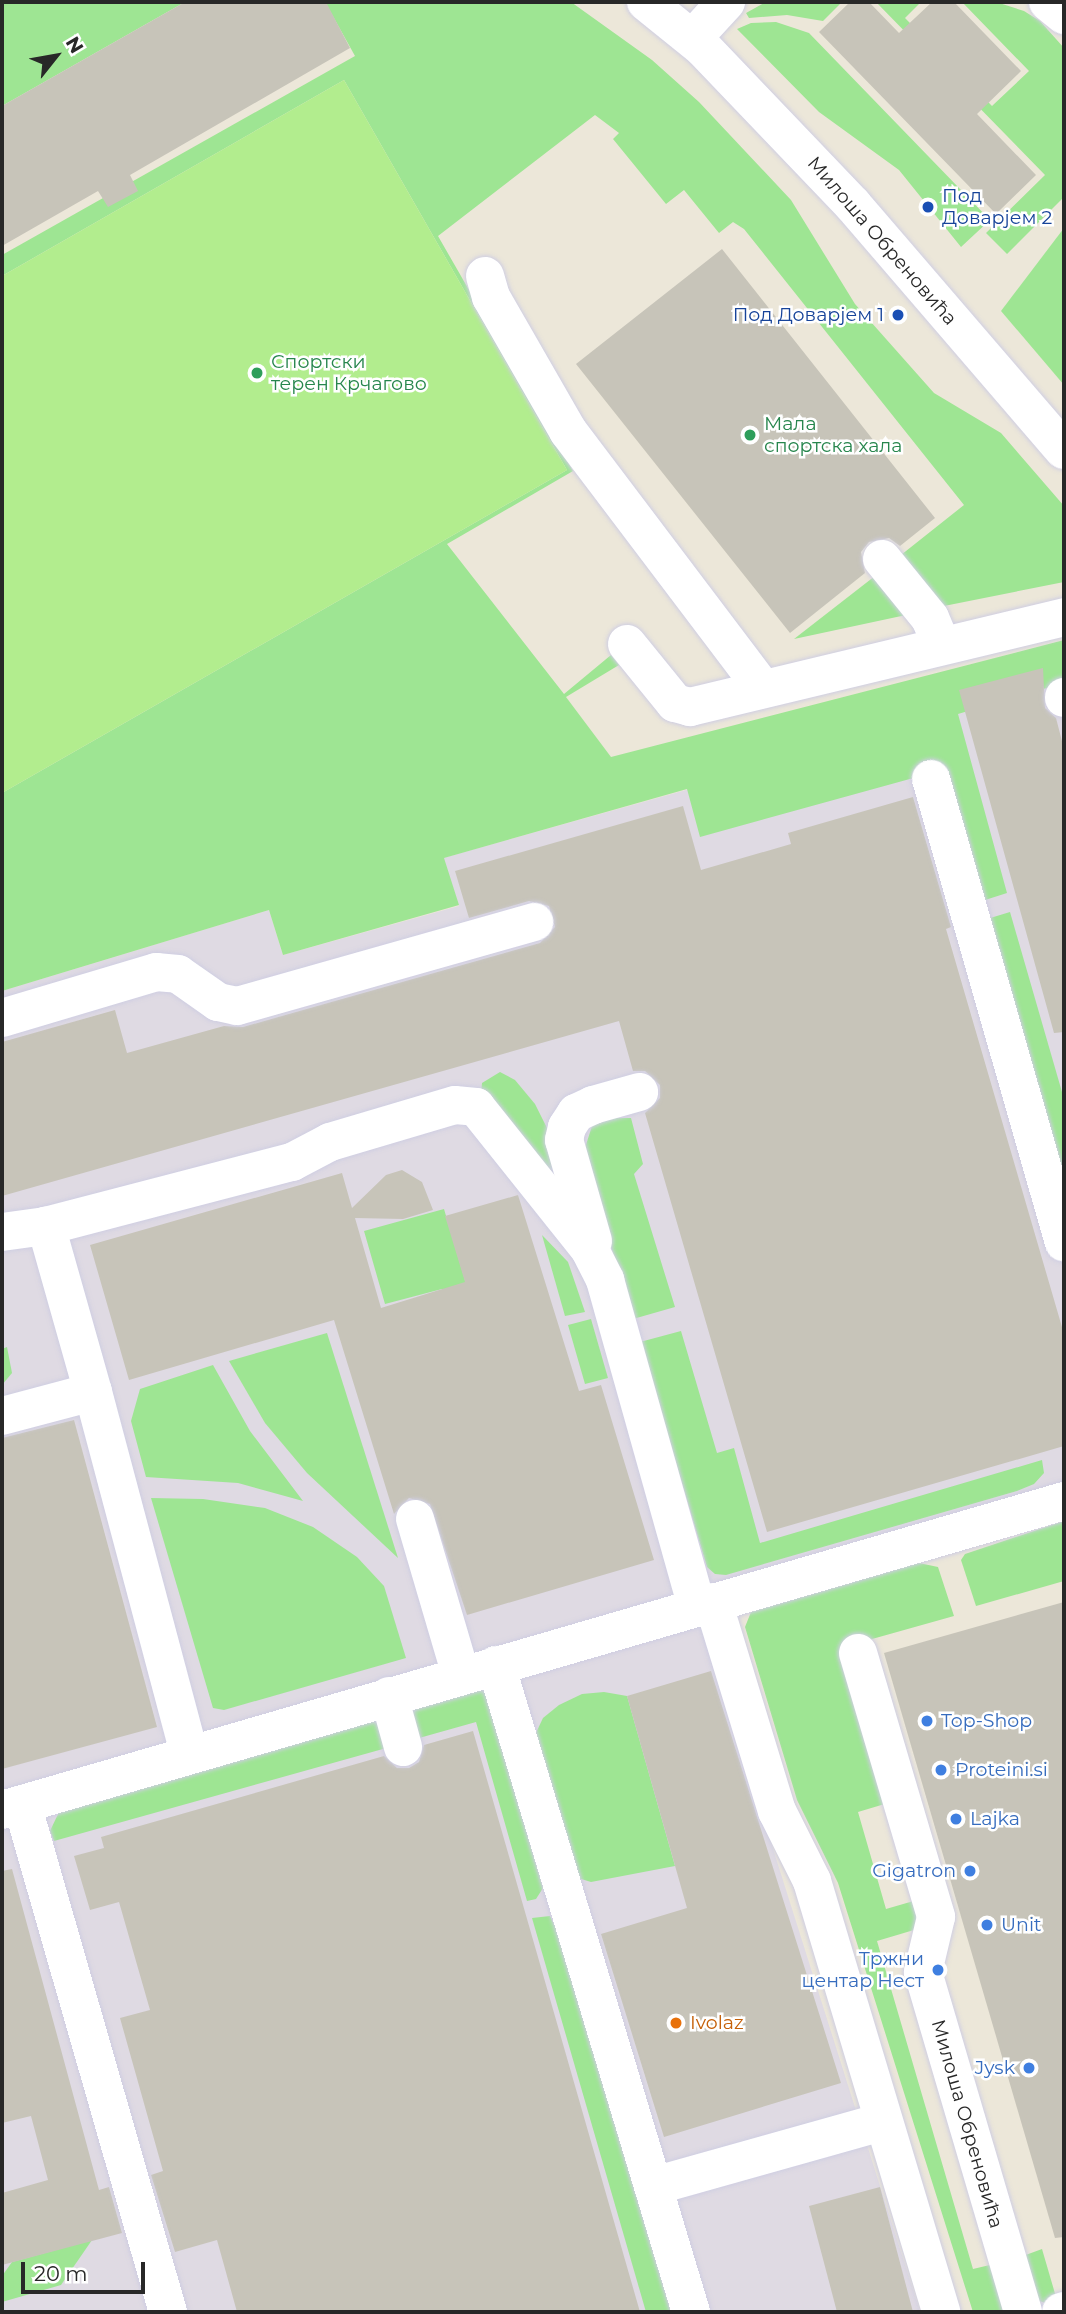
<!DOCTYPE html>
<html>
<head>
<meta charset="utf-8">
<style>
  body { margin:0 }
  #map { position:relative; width:1066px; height:2314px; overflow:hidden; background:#ece7d9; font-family:Montserrat,sans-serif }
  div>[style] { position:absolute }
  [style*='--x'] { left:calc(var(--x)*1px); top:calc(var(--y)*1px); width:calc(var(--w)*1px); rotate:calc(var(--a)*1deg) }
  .industrial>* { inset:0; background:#dfdae3 }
  .green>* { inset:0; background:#9ee593 }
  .pitch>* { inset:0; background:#b2ed8e }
  .building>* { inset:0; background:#c7c4b9 }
  .roads { filter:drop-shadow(0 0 2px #cfcee2) drop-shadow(0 0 2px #cfcee2) }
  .minor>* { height:38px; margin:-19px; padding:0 19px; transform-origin:19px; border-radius:19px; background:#fff }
  .dots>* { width:19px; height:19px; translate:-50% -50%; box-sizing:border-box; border:4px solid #fff; border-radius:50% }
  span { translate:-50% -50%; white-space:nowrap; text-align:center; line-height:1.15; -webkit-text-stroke:5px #fff; paint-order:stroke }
  .transit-label { font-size:19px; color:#164399 }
  .left { translate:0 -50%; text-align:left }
  .right { translate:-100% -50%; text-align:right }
  .street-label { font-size:19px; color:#282828 }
  .leisure-label { font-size:19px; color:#27864d }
  .shop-label { font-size:19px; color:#366cbe }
  .food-label { font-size:19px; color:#c56008 }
  .frame { position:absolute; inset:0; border:4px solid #282828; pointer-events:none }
  .north { position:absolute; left:21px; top:21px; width:70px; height:70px; -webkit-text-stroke:5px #fff; paint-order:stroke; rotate:59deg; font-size:19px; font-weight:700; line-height:28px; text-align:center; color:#282828 }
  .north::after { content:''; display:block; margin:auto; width:24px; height:32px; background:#282828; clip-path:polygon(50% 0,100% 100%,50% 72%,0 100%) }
  .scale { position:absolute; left:21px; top:2262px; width:124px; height:32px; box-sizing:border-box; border:4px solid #282828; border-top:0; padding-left:9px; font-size:21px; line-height:24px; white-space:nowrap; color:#282828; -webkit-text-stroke:5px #fff; paint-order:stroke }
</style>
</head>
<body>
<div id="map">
  <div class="industrial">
    <div style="clip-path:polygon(1064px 684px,1064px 1488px,699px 1593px,706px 1638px,920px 2312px,2px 2312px,2px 991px,269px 910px,283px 955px,459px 906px,443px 858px,965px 712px,959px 690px)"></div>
  </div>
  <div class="green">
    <div style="clip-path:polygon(2px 2px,185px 2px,2px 106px)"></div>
    <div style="clip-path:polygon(325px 2px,571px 2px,652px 60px,699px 102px,791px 200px,855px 304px,934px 393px,1001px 433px,1064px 506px,1064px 582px,944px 606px,901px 555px,964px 505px,744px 229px,733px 222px,719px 233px,684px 190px,666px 204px,613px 139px,619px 133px,595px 115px,438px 236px,573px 471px,447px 544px,564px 694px,611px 655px,619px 665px,566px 697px,611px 757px,1064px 640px,1064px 683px,958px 714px,1007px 893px,982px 901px,946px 769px,700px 837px,687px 789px,444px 858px,459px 905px,283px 955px,269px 910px,2px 991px,2px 793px,567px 470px,344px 80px,2px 276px,2px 255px,355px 56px)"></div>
    <div style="clip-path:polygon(766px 2px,842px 2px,823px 21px,787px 15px,749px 18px,746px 13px)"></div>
    <div style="clip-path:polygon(876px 2px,921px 2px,905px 18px,992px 106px,1029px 71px,962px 2px,996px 2px,1024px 11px,1040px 21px,1064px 48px,1064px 197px,1007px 254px,986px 233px,1045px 175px)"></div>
    <div style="clip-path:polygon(776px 22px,809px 33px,990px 220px,961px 247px,899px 170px,819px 112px,737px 29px,751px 23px)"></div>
    <div style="clip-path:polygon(1064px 228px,1064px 385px,1001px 311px)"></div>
    <div style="clip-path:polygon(875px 576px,906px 615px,794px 639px)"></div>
    <div style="clip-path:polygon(1010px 912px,1064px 1099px,1064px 1185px,987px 919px)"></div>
    <div style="clip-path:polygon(500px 1072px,515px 1080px,535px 1104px,555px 1144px,565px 1189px,481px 1094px,482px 1083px)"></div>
    <div style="clip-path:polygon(606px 1118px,631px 1118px,643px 1164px,634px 1174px,675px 1307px,633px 1319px,583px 1154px,592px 1126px)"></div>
    <div style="clip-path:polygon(444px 1209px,492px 1372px,469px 1378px,442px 1289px,385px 1304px,364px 1231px)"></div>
    <div style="clip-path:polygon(542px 1235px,568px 1262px,585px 1312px,565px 1316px)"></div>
    <div style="clip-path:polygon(591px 1319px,608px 1378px,585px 1384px,568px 1325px)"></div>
    <div style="clip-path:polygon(681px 1331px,717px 1453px,734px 1448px,760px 1543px,1042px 1460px,1044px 1473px,1034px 1484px,1017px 1491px,726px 1575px,715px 1574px,707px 1567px,640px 1342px)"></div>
    <div style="clip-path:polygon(327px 1333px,398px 1558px,307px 1473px,265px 1423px,229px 1361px)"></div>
    <div style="clip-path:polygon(7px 1347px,12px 1373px,2px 1385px,2px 1349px)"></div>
    <div style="clip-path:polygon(213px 1365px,250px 1431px,303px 1501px,238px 1483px,146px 1477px,131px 1421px,140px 1389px)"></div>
    <div style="clip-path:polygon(151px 1498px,203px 1499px,265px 1508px,313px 1527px,357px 1557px,384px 1586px,406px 1658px,224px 1710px,213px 1708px)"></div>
    <div style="clip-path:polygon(1064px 1521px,1064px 1581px,976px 1606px,961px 1560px,965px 1554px)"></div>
    <div style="clip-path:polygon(919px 1563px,938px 1567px,954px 1616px,865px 1641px,888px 1803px,858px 1812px,886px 1909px,917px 1900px,924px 1927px,877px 1941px,973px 2269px,994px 2264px,1003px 2312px,973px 2312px,838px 1883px,797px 1800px,745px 1627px,751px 1612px)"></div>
    <div style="clip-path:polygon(477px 1684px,485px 1691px,543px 1888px,536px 1899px,527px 1901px,476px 1722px,412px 1740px,409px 1712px)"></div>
    <div style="clip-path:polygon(604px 1692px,627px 1696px,675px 1866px,591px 1882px,578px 1878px,534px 1737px,543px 1718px,559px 1705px,582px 1694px)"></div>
    <div style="clip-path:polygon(357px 1718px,378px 1721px,390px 1747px,54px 1841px,50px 1831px,60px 1810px)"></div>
    <div style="clip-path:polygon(550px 1916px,556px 1928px,671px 2312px,646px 2312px,532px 1918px)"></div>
    <div style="clip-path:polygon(92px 2240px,61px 2285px,2px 2302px,2px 2276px,12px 2262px)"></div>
    <div style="clip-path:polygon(1042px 2249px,1056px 2297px,1049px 2304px,1039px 2301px,1023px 2256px)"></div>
  </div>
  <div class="pitch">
    <div style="clip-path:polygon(344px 80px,567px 470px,2px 793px,2px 276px)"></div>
  </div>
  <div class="building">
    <div style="clip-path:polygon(185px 2px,326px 2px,350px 48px,130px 175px,138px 191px,108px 207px,98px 191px,2px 246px,2px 106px)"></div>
    <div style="clip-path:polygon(850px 2px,869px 2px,899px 33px,932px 2px,954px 2px,1021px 71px,977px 114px,1036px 175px,996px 214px,819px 32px)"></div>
    <div style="clip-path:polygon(722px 249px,935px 518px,900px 546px,889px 538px,869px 542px,861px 552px,865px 573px,790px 633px,576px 364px)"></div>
    <div style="clip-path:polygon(1043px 668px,1045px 708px,1056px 718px,1064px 749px,1064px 1032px,1054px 1033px,959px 690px)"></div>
    <div style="clip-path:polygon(913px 797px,951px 927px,946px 929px,1064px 1334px,1064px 1446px,767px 1532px,645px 1113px,660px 1098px,660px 1085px,645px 1071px,633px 1071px,619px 1021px,2px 1196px,2px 1042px,115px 1010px,127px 1053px,224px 1026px,243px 1027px,540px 943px,555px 927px,549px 906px,529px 901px,469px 918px,455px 871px,683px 806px,701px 870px,791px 844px,788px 833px)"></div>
    <div style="clip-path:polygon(402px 1170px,422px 1182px,433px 1210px,403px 1219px,355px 1218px,381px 1308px,465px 1282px,445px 1216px,518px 1195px,579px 1391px,601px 1385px,654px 1560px,467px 1615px,430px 1504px,409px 1498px,394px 1514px,334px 1320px,129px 1380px,90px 1245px,342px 1173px,352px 1208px,386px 1175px)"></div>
    <div style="clip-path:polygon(74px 1420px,157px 1727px,2px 1769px,2px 1438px)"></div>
    <div style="clip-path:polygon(1064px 1602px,1064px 2237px,1055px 2238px,884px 1653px)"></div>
    <div style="clip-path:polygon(711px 1671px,841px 2083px,664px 2137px,601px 1934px,687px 1908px,627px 1696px)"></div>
    <div style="clip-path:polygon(473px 1731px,640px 2312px,237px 2312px,217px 2240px,175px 2252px,151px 2175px,163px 2171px,120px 2018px,150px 2010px,119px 1902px,90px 1910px,74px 1856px,104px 1848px,101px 1837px,384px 1756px,397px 1768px,409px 1768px,419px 1762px,424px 1745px)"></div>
    <div style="clip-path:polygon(12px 1869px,99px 2190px,109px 2187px,122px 2233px,2px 2265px,2px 2193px,48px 2180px,31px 2116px,2px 2123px,2px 1871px)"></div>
    <div style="clip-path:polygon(880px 2187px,913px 2312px,837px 2312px,809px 2206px)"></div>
  </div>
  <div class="roads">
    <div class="minor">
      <div style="--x:646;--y:2;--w:73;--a:38.9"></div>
      <div style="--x:703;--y:48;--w:217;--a:46.3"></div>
      <div style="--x:853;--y:205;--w:323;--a:49.3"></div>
      <div style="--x:1048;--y:2;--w:21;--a:39"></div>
      <div style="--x:693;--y:38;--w:49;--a:-47.5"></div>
      <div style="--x:485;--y:276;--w:22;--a:74"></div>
      <div style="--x:491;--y:297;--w:155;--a:60.1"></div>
      <div style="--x:568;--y:431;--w:323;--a:52.9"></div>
      <div style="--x:882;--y:559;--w:76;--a:50.9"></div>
      <div style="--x:930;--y:618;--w:30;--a:67"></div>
      <div style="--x:627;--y:644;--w:76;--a:50.9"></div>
      <div style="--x:675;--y:703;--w:16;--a:15"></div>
      <div style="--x:690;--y:707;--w:385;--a:-13.5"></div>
      <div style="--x:1064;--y:697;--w:1;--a:90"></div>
      <div style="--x:931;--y:779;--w:482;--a:74"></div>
      <div style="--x:2;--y:1018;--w:161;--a:-16.6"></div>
      <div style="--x:156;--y:972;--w:22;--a:5"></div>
      <div style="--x:178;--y:974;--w:49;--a:35"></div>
      <div style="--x:218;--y:1002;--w:19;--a:12"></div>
      <div style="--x:237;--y:1006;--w:309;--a:-15.8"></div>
      <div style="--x:2;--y:1232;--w:44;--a:-7.8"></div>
      <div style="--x:46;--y:1226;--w:254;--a:-14.6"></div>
      <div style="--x:292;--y:1162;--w:43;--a:-27.8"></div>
      <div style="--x:330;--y:1142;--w:130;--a:-16.5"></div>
      <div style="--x:455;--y:1105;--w:21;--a:5"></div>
      <div style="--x:476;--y:1107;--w:183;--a:51.4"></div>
      <div style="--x:590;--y:1250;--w:34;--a:63"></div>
      <div style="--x:605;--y:1280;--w:340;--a:74.3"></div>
      <div style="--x:593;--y:1241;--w:105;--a:-106"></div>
      <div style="--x:564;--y:1140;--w:13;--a:-77"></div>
      <div style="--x:567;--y:1127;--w:17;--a:-57"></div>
      <div style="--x:576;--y:1113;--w:19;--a:-25"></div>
      <div style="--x:593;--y:1105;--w:48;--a:-15.8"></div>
      <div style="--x:93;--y:1392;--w:375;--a:75.1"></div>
      <div style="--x:2;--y:1416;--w:94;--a:-14.8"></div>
      <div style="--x:93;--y:1392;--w:173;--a:-105.8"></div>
      <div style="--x:415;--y:1519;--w:163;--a:73.6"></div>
      <div style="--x:713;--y:1602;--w:219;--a:73"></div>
      <div style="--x:777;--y:1811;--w:78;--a:63.4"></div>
      <div style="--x:812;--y:1881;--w:450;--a:73.3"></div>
      <div style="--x:858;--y:1653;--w:275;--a:73.5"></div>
      <div style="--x:936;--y:1917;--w:57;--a:103.3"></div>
      <div style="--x:923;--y:1972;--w:354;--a:73.6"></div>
      <div style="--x:496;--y:1665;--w:676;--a:73.23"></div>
      <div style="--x:389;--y:1696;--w:53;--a:74.6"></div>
      <div style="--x:22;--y:1804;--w:529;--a:73.97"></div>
      <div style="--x:2;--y:1810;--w:1106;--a:-16.22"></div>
      <div style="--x:654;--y:2186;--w:236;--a:-15.7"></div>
      <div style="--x:1061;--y:2312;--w:3;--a:-18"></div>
    </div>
  </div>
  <div class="dots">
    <div style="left:928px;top:207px;background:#1a4fb4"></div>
    <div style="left:898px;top:315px;background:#1a4fb4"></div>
    <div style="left:257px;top:373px;background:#2e9e5b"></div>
    <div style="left:750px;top:435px;background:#2e9e5b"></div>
    <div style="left:927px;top:1721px;background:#3f7fe0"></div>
    <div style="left:941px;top:1770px;background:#3f7fe0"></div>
    <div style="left:956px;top:1819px;background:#3f7fe0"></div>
    <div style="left:970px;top:1871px;background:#3f7fe0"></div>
    <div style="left:987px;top:1925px;background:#3f7fe0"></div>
    <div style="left:938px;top:1970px;background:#3f7fe0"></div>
    <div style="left:676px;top:2023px;background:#e8710a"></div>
    <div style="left:1029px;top:2068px;background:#3f7fe0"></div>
  </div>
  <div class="transit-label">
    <span class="left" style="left:942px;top:207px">Под<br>Доварјем 2</span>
    <span class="right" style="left:884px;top:315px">Под Доварјем 1</span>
  </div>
  <div class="street-label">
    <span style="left:882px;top:241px;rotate:49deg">Милоша Обреновића</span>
    <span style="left:967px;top:2124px;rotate:74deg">Милоша Обреновића</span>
  </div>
  <div class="leisure-label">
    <span class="left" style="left:271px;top:373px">Спортски<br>терен Крчагово</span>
    <span class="left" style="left:764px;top:435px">Мала<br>спортска хала</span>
  </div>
  <div class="shop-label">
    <span class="left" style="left:941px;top:1721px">Top-Shop</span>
    <span class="left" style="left:955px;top:1770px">Proteini.si</span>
    <span class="left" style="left:970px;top:1819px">Lajka</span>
    <span class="right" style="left:956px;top:1871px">Gigatron</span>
    <span class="left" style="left:1001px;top:1925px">Unit</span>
    <span class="right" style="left:924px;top:1970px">Тржни<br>центар Нест</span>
    <span class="right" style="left:1015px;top:2068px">Jysk</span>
  </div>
  <div class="food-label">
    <span class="left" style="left:690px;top:2023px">Ivolaz</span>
  </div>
  <div class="frame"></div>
  <div class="north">N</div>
  <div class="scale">20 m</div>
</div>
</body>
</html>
